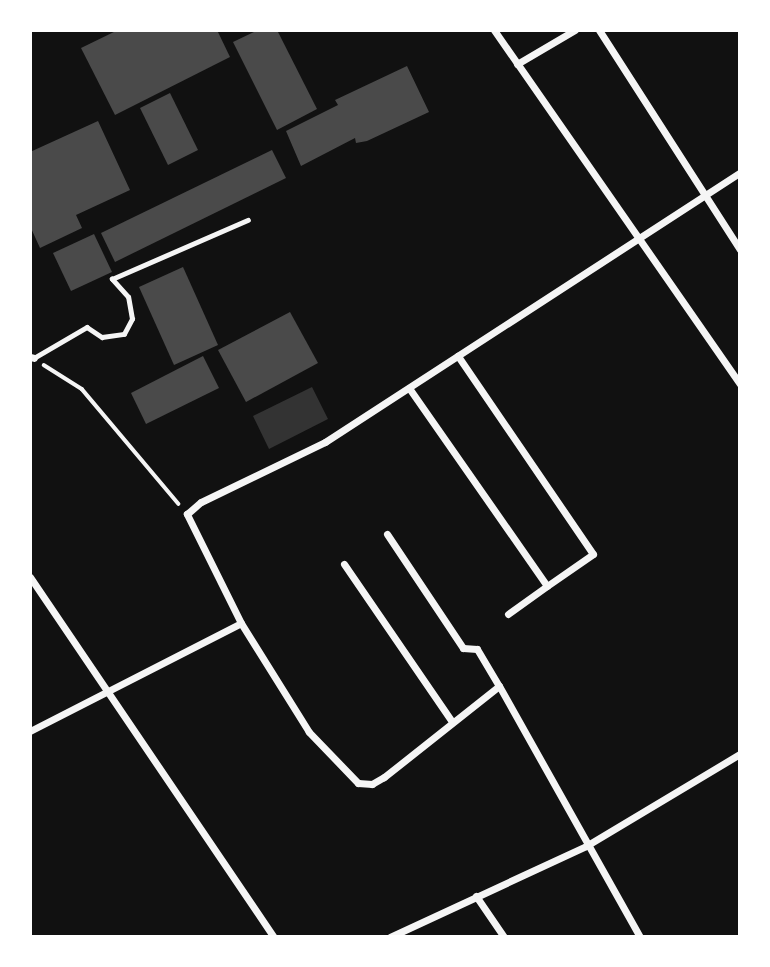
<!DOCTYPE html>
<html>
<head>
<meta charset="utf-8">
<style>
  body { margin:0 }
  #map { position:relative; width:770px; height:967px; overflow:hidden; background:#111; font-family:Inter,sans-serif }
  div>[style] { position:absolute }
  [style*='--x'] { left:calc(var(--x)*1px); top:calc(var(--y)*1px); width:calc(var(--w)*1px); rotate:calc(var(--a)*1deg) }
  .water>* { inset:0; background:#333 }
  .building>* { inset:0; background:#4a4a4a }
  .path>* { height:3.5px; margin:-1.75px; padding:0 1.75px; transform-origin:1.75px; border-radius:1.75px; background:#f5f5f5 }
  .service>* { height:4.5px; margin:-2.25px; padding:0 2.25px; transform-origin:2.25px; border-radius:2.25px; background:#f5f5f5 }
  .minor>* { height:7px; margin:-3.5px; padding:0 3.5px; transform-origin:3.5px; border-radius:3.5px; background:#f5f5f5 }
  span { translate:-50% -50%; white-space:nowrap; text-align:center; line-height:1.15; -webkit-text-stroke:7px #fff; paint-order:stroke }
  .frame { position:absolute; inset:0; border:32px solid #fff; pointer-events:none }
</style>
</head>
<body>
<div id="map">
  <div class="water">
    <div style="clip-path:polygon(312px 387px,328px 419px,269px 449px,253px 416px)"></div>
  </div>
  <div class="building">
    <div style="clip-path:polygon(118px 30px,217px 30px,230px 57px,115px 115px,81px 48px)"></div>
    <div style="clip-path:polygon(258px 30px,277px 30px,317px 109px,277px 130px,233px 42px)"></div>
    <div style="clip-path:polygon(407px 66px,429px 112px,367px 141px,356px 143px,355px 138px,301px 166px,286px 131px,338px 105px,335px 100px)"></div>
    <div style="clip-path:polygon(170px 93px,198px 150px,168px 165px,140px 108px)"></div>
    <div style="clip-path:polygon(98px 121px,130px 190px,76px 215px,82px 228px,40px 248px,30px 226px,30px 152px)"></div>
    <div style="clip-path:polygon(272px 150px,286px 178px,115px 262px,101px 233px)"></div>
    <div style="clip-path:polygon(94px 234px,112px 272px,71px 291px,53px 253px)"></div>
    <div style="clip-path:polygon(183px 267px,218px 345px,174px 365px,139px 287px)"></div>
    <div style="clip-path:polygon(290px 312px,318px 363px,246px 402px,218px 350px)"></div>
    <div style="clip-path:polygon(203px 356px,219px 388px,146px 424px,131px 393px)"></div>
  </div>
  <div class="path">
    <div style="--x:44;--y:365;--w:45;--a:32.3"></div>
    <div style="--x:82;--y:389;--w:150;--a:49.9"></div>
  </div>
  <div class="service">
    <div style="--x:34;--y:358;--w:61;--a:-30.3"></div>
    <div style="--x:87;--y:327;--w:18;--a:34"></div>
    <div style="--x:102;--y:337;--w:22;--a:-8"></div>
    <div style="--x:124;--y:334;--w:17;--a:-62"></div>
    <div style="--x:132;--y:319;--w:22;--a:-100"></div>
    <div style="--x:128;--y:297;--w:24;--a:-132"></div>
    <div style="--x:112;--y:279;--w:148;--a:-23.5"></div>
  </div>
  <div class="minor">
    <div style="--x:494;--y:30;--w:431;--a:55.2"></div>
    <div style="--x:599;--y:30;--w:261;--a:57.3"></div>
    <div style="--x:517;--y:64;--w:67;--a:-30.4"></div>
    <div style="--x:30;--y:357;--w:4;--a:14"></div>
    <div style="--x:409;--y:388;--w:241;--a:55.1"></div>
    <div style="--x:547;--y:586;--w:56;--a:-34.8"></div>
    <div style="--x:593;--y:554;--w:240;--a:-124.3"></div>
    <div style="--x:387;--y:534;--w:137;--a:56.3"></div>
    <div style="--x:463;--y:648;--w:14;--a:4"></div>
    <div style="--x:477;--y:649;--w:43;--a:59.3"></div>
    <div style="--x:344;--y:564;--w:191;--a:55.6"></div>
    <div style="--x:30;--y:577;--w:435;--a:55.9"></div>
    <div style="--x:508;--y:614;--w:48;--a:-35.7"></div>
    <div style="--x:30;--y:731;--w:237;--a:-27.1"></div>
    <div style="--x:476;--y:896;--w:50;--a:55.7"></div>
    <div style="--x:390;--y:937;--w:216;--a:-24.9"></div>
    <div style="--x:586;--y:846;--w:179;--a:-30.9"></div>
    <div style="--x:640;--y:937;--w:288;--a:-119.3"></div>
    <div style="--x:499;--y:686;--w:147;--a:141.6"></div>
    <div style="--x:384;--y:777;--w:14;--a:150"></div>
    <div style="--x:372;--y:784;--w:14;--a:-176"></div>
    <div style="--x:358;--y:783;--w:71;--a:-133.9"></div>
    <div style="--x:309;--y:732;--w:128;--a:-122"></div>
    <div style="--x:241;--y:623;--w:122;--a:-116.4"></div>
    <div style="--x:187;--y:514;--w:18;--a:-41"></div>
    <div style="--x:201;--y:502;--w:138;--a:-25.8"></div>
    <div style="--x:325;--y:442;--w:495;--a:-33"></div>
  </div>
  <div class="frame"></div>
</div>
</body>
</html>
